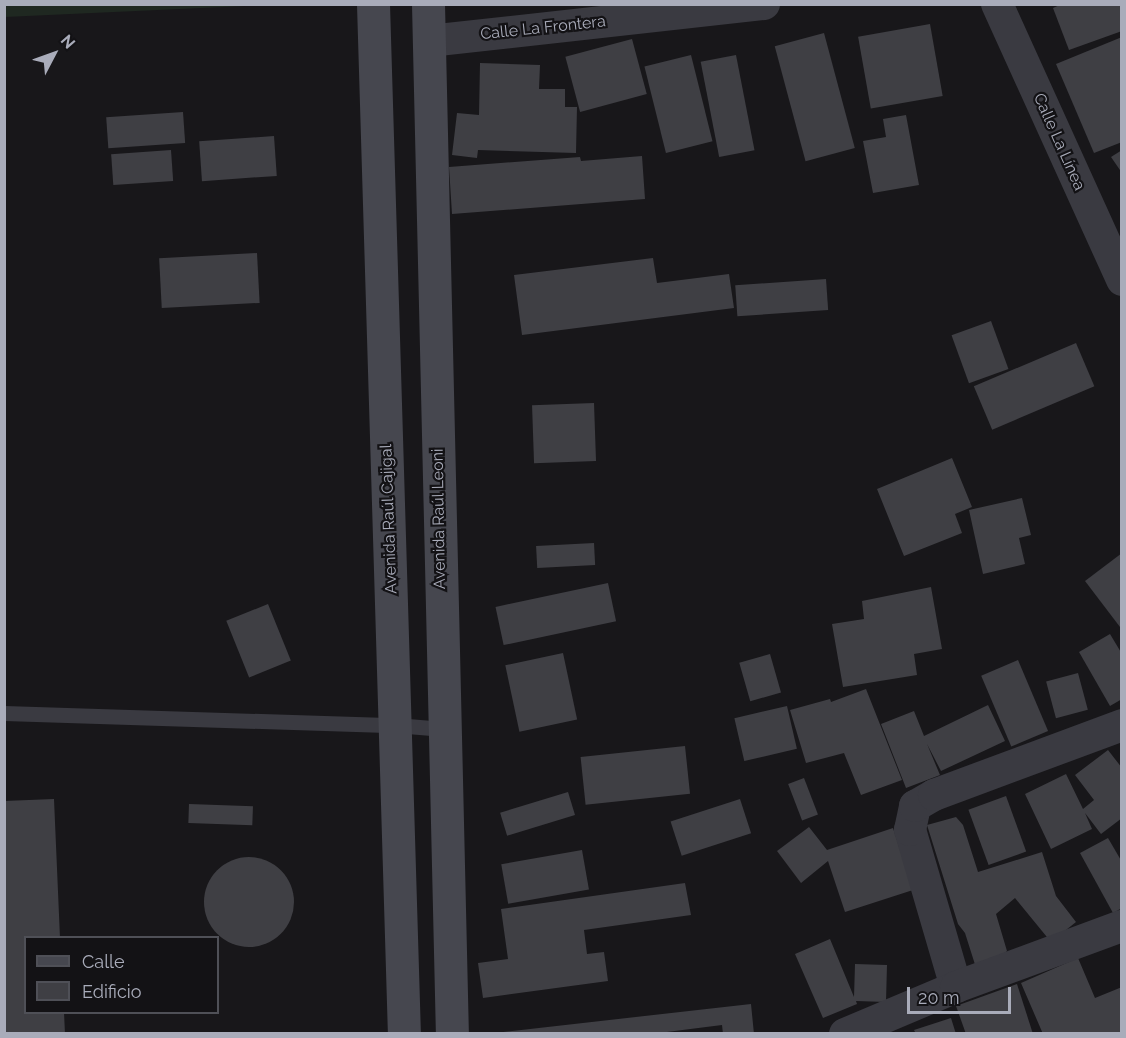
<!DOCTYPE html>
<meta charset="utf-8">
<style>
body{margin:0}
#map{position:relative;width:1126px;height:1038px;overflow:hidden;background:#18171a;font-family:Raleway,sans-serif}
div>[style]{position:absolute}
.green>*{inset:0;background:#1f2821}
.building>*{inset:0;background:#3f3f44;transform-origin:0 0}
.round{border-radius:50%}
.lane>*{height:15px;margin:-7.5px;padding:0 7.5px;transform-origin:7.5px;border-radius:7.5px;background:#3a3a41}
.street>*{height:32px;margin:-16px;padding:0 16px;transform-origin:16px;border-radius:16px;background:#3a3a41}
.secondary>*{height:33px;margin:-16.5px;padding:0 16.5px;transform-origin:16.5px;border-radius:16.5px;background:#46474f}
span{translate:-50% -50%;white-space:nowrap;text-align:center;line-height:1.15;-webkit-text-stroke:4.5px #131215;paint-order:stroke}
.street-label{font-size:16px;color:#a9acba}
.frame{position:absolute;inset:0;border:6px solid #a9acba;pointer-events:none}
.legend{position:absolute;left:24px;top:936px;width:195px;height:78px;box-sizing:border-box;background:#131215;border:2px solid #4f5057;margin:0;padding:8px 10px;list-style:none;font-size:18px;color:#a9acba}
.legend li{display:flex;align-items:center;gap:12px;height:30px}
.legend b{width:30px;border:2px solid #4f5057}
.north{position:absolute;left:24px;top:24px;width:60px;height:60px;-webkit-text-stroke:4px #131215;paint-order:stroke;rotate:49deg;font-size:16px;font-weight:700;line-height:24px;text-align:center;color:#a9acba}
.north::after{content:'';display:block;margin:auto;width:21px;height:27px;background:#a9acba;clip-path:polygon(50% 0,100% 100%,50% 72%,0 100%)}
.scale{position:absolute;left:907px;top:987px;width:104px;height:27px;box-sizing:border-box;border:3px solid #a9acba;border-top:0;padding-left:8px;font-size:18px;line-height:21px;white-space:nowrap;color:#a9acba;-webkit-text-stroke:4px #131215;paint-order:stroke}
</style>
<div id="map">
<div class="green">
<i style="clip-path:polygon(5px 4px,266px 4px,266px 5px,5px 17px)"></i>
</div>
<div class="building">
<i style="clip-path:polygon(1062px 4px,1122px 4px,1122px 31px,1069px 50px,1053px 8px)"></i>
<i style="left:930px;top:24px;width:73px;height:73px;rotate:80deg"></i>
<i style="left:824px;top:33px;width:119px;height:51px;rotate:75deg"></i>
<i style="clip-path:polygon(1122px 37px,1122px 142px,1094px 153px,1056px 64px)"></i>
<i style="left:632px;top:39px;width:57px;height:69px;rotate:75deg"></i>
<i style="left:691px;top:55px;width:89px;height:48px;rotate:76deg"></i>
<i style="left:736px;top:55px;width:97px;height:36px;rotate:79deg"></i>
<i style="clip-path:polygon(480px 63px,540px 65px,539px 89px,565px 89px,565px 107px,577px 107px,576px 153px,478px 150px,477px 158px,452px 155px,457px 113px,479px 115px)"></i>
<i style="left:183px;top:112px;width:31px;height:77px;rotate:86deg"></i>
<i style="clip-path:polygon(906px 115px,919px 185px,873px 193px,863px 141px,886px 137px,883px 119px)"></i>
<i style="left:274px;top:136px;width:40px;height:75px;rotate:86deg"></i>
<i style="left:171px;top:150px;width:31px;height:60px;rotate:86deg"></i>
<i style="clip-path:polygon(1122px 150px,1122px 173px,1111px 157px)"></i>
<i style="clip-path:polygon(642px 156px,645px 199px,452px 214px,449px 167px,580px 157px,581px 161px)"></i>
<i style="left:257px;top:253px;width:50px;height:98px;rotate:87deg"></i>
<i style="clip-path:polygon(653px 258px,657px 283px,729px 274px,734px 308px,522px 335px,514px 275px)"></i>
<i style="left:826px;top:279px;width:31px;height:91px;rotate:86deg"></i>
<i style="left:991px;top:321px;width:51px;height:42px;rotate:70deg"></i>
<i style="left:1076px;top:343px;width:47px;height:111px;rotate:67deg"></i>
<i style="left:594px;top:403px;width:58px;height:62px;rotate:88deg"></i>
<i style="clip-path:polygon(952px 458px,972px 507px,955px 514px,962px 533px,904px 556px,877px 489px)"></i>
<i style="clip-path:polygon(1022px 498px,1031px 535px,1019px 538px,1025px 564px,983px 574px,969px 510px)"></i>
<i style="left:594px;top:543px;width:22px;height:58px;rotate:87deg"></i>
<i style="clip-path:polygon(1122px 553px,1122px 625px,1120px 627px,1085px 581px)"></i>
<i style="left:608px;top:583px;width:39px;height:115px;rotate:78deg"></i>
<i style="clip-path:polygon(931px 587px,942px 649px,914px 654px,917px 675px,843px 687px,832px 624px,864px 619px,862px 601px)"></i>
<i style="left:268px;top:604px;width:61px;height:45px;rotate:68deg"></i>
<i style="clip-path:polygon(1110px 634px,1122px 654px,1122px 699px,1110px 706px,1079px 652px)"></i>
<i style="left:563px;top:653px;width:68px;height:59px;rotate:78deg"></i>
<i style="left:770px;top:654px;width:40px;height:32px;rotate:74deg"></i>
<i style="left:1018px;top:660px;width:77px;height:40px;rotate:67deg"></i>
<i style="left:1078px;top:673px;width:38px;height:33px;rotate:75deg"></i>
<i style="clip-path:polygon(866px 689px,902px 780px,861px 795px,844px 753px,806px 763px,790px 710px,830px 699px,831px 702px)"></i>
<i style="clip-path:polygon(988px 705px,1005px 741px,941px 771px,927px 744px,940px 775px,906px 788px,881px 724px,914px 711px,924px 736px)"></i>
<i style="left:787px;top:706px;width:44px;height:54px;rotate:77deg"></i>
<i style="left:685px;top:746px;width:48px;height:105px;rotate:84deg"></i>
<i style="clip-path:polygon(1108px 750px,1122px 768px,1122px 818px,1101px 834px,1085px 813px,1092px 829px,1051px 849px,1025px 794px,1066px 774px,1083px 809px,1094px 800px,1075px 775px)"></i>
<i style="left:804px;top:778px;width:39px;height:17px;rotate:69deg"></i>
<i style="left:568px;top:792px;width:24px;height:71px;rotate:73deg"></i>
<i style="left:1006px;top:796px;width:59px;height:40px;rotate:70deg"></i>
<i style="clip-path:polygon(54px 799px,60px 938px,26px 938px,26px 1012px,64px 1012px,65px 1034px,4px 1034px,4px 801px)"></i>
<i style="left:740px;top:799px;width:36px;height:73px;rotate:72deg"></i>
<i style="left:189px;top:804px;width:64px;height:19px;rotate:2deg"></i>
<i style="clip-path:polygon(956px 817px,963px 825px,978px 872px,1042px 852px,1056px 896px,1076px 922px,1051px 942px,1015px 898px,996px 914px,1007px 951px,978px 974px,965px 933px,958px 924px,927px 825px)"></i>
<i style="clip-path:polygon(809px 827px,827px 850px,893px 828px,913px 890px,845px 912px,828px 861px,801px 883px,777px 851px)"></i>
<i style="clip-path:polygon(1108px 838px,1122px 862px,1122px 908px,1113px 913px,1080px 853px)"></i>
<i style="left:582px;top:850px;width:40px;height:82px;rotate:80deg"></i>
<i class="round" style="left:204px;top:857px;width:90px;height:90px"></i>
<i style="clip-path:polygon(685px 883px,691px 915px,584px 930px,587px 954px,604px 952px,608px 981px,483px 998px,478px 963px,508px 959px,501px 909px)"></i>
<i style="clip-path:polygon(830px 939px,854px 997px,855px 964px,887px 965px,886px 1002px,856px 1001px,857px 1004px,823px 1018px,795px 954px)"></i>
<i style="clip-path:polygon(1078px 958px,1095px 998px,1122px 987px,1122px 1034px,1043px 1034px,1021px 983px)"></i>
<i style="clip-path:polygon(1017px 984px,1033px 1034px,966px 1034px,956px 1006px)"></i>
<i style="clip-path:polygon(751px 1004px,754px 1034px,723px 1034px,722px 1025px,651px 1034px,485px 1034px)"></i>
<i style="clip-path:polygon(951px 1018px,956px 1034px,916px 1034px,914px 1030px)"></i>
</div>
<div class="lane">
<i style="left:4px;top:713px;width:391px;rotate:1.8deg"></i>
<i style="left:395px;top:725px;width:49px;rotate:4.7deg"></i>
</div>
<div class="street">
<i style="left:997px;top:4px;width:303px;rotate:65.6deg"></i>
<i style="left:429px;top:41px;width:337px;rotate:-6.3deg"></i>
<i style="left:956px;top:987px;width:164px;rotate:-106.3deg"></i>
<i style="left:910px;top:830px;width:25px;rotate:-78deg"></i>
<i style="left:915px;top:806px;width:22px;rotate:-30deg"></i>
<i style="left:934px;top:795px;width:201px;rotate:-20.4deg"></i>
<i style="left:845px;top:1034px;width:121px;rotate:-22.9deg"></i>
<i style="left:956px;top:987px;width:177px;rotate:-20.2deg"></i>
</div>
<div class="secondary">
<i style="left:373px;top:4px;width:1030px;rotate:88.28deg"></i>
<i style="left:428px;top:4px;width:1030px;rotate:88.67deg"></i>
</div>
<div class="street-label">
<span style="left:543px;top:28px;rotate:-6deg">Calle La Frontera</span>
<span style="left:1059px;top:142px;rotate:66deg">Calle La Línea</span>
<span style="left:389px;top:519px;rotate:-92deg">Avenida Raúl Cajigal</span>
<span style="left:439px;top:519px;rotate:-91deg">Avenida Raúl Leoni</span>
</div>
<div class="frame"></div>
<ul class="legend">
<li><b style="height:8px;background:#46474f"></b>Calle</li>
<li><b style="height:16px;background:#3f3f44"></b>Edificio</li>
</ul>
<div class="north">N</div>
<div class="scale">20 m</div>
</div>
